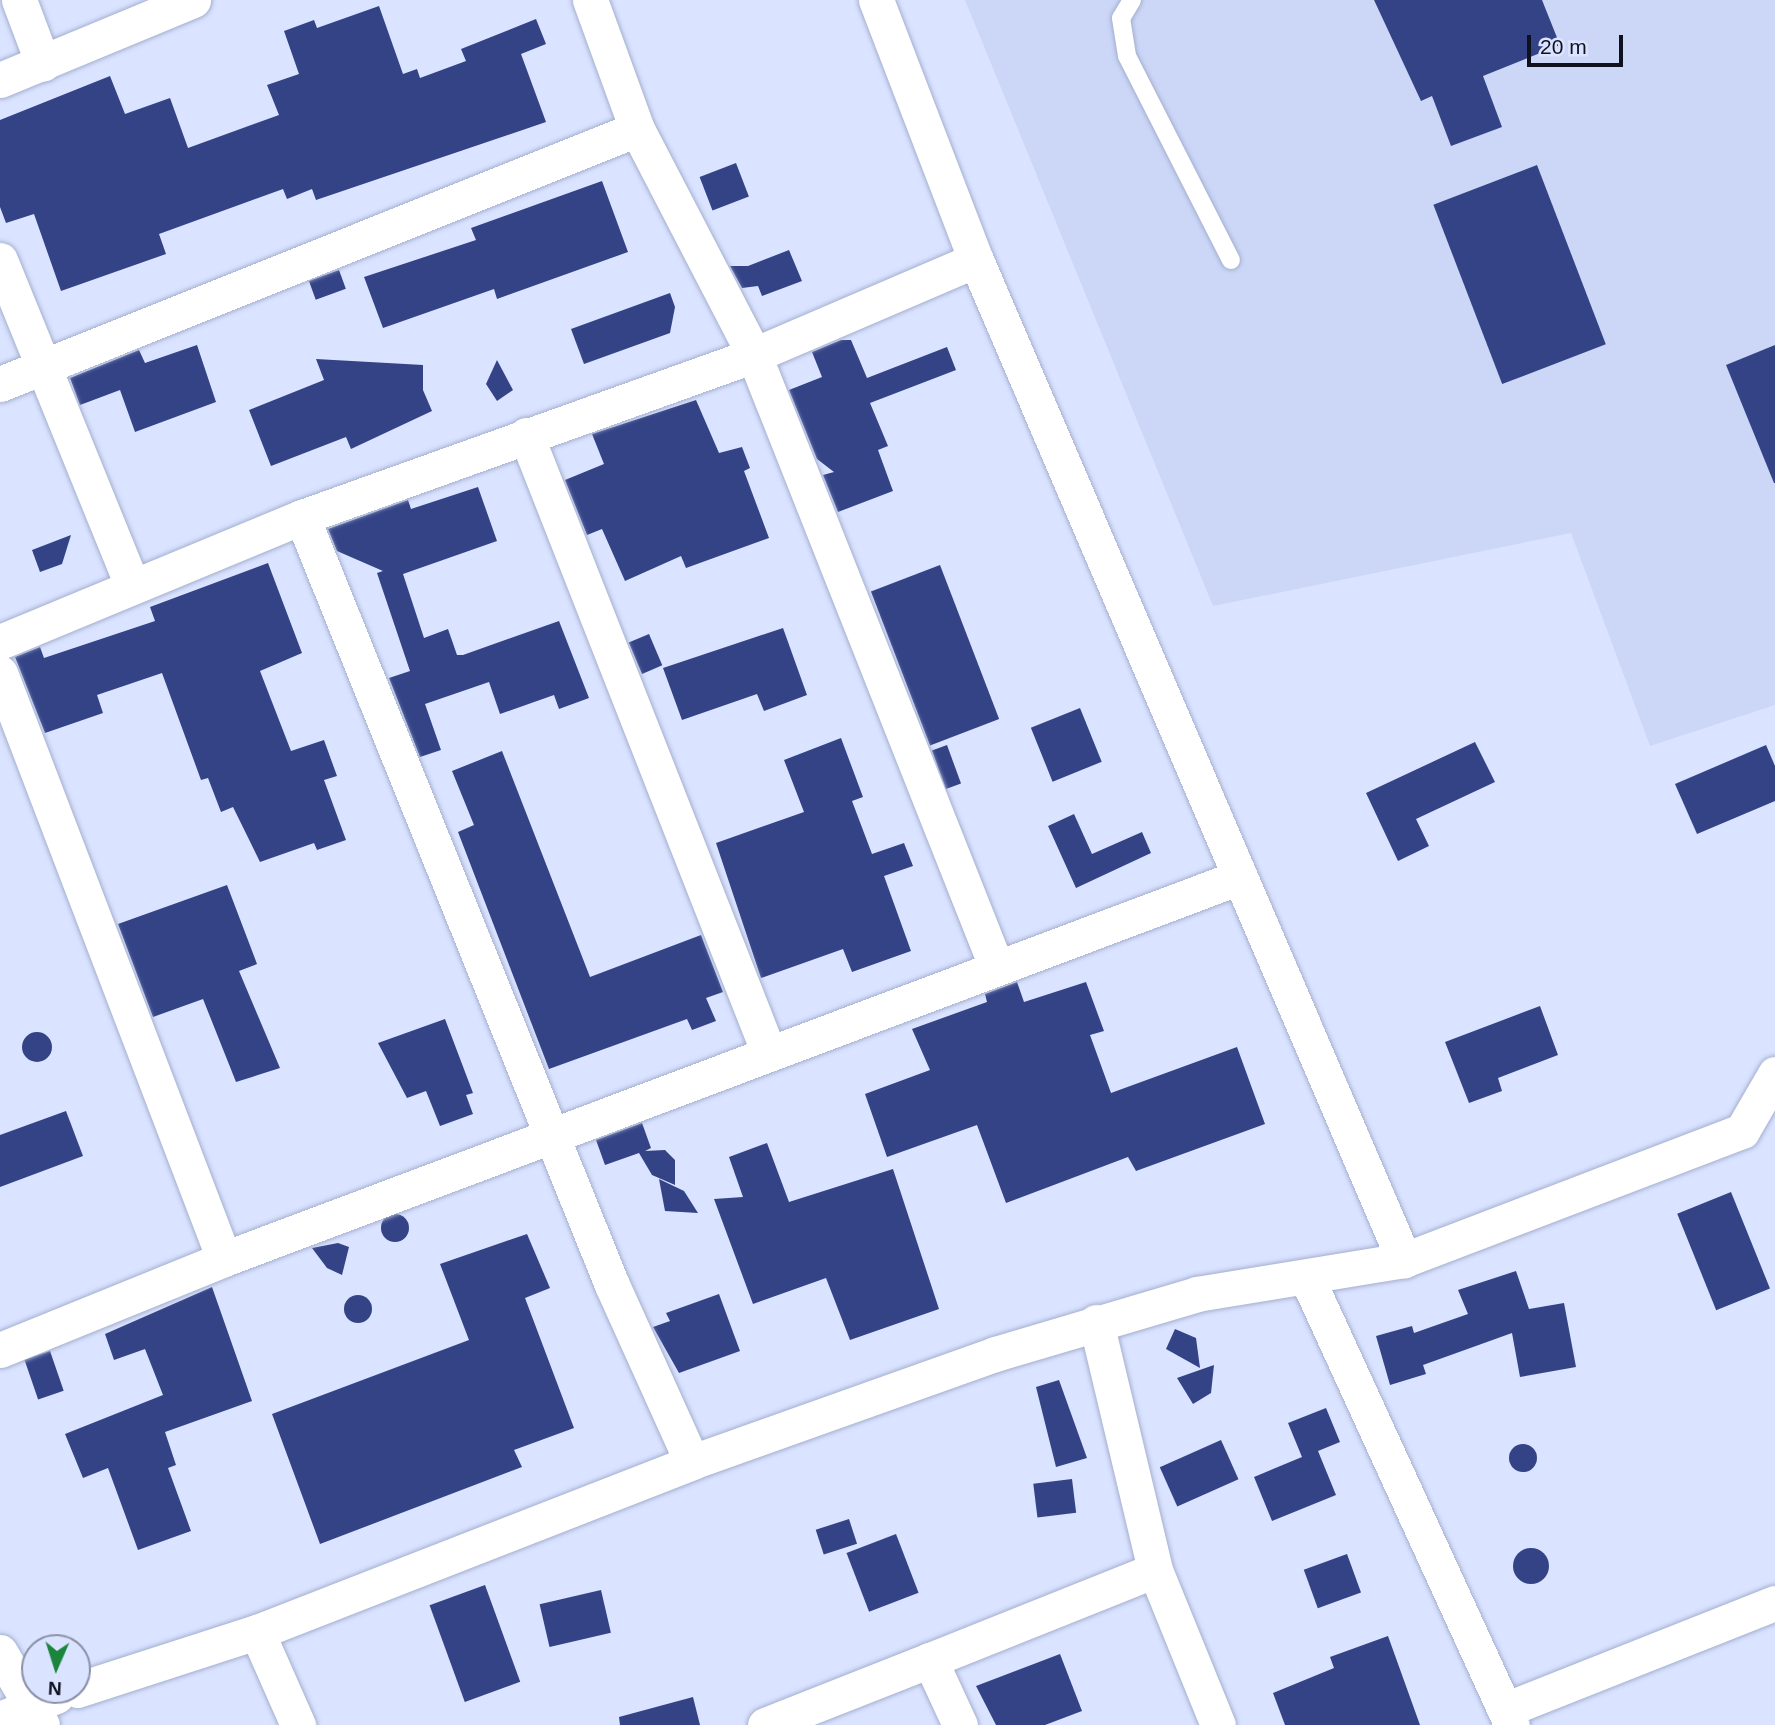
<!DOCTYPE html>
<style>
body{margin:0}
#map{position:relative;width:1775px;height:1725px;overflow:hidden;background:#dae3ff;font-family:Arial,sans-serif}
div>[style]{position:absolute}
.built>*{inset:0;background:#ccd7f8}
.building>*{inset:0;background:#334386;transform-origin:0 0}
.round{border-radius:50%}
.roads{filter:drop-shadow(0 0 2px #a4afcf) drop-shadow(0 0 2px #a4afcf)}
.service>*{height:18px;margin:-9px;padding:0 9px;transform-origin:9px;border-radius:9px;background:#fff}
.minor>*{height:35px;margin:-17.5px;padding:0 17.5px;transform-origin:17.5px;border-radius:17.5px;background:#fff}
span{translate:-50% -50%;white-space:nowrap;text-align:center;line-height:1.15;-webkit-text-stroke:7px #dae3ff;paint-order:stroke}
.north{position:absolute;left:21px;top:1634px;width:70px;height:70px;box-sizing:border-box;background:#dae3ff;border:2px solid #898fa5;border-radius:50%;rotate:183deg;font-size:19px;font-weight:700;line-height:28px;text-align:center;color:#0f121e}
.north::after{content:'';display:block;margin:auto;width:24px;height:32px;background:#1b853b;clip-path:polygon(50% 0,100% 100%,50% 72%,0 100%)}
.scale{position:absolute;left:1527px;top:35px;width:96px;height:32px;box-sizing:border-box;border:4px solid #0f121e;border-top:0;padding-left:9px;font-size:21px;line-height:24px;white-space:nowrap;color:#0f121e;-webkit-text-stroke:5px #dae3ff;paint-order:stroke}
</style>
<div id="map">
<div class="built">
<i style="clip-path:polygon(965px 0,1775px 0,1775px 705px,1650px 746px,1571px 533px,1213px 606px)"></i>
</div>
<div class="building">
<i style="clip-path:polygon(1374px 0,1542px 0,1560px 45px,1483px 76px,1502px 127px,1451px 146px,1432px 96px,1421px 101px)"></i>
<i style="clip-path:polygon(379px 6px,403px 74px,417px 69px,420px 78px,466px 61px,461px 49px,536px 19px,546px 44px,521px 54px,546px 122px,316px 200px,312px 189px,287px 199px,283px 189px,159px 234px,166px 254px,61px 291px,34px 214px,6px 223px,0 207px,0 120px,110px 76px,125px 114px,170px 98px,188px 148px,279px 115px,267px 85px,299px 74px,284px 31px,314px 20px,317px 28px)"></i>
<i style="left:736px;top:163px;width:36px;height:39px;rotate:69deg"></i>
<i style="left:1537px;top:165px;width:192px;height:111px;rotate:69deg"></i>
<i style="clip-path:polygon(602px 181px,628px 252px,497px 299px,494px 289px,383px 328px,364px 277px,476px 240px,471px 228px)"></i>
<i style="clip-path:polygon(789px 250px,802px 281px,762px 296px,758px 286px,742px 288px,730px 266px,748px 266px)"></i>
<i style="left:339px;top:270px;width:20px;height:32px;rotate:70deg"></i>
<i style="clip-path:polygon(670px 293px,675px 307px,670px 333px,584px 364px,571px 329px)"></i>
<i style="clip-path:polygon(841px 340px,851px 340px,867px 378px,947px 347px,956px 370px,870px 403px,888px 446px,878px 450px,893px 491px,838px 512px,823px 475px,834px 472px,817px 459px,789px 390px,822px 377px,812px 352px)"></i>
<i style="clip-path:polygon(197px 345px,216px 402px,135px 432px,120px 390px,80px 405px,70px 378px,139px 350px,145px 363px)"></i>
<i style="clip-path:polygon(1775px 345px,1775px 483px,1774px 483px,1726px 365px)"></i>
<i style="clip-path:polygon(316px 359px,423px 365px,423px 390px,432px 411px,351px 449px,346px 437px,271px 466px,249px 410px,324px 380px)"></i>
<i style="clip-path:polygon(497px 360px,513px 390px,497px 401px,486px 384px)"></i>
<i style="clip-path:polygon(696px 400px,719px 453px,742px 447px,750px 468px,744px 471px,769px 538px,686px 568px,681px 556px,625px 581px,602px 529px,587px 535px,565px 480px,604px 464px,592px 434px)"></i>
<i style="clip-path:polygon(478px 487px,497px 541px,403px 574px,424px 638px,448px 629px,457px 655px,463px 655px,559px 621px,589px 698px,559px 709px,554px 695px,500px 714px,489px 682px,425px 704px,441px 750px,420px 757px,389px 678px,410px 671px,377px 573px,383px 571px,337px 551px,328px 529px,408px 500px,411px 509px)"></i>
<i style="clip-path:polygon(71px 535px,62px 564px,40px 572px,32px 550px)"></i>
<i style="clip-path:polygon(268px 563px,302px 653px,260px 671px,291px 751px,324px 740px,337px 776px,324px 780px,346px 840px,317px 850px,314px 843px,260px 862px,233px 807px,221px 812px,208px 778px,201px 780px,162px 673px,97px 695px,103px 713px,45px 733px,15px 657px,40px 647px,44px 658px,155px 621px,150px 607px)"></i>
<i style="left:940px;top:565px;width:165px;height:74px;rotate:69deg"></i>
<i style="clip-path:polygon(783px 628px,807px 695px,764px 711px,757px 694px,682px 720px,663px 668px)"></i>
<i style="left:649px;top:634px;width:34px;height:22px;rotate:67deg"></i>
<i style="left:1080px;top:708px;width:58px;height:53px;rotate:68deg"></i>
<i style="clip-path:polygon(841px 738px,863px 797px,852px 801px,872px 854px,904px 843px,913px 866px,884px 876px,911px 951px,852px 972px,843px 949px,761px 978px,716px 843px,804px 812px,784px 760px)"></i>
<i style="clip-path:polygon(1475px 742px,1495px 782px,1416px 819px,1429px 846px,1398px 861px,1366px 793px)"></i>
<i style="left:947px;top:745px;width:41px;height:16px;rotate:70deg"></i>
<i style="clip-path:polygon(1766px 745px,1775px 766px,1775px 801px,1697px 834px,1675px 784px)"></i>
<i style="clip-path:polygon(502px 751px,590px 977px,701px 935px,723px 992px,706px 998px,716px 1021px,692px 1030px,687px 1019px,549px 1069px,458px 832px,474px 825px,452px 771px)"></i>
<i style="clip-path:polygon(1074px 814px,1092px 854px,1142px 832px,1151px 853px,1076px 888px,1048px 826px)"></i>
<i style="clip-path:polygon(227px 885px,257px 964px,239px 971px,280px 1068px,236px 1082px,203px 999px,153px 1017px,118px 924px)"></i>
<i style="clip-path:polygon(1017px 982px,1024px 1002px,1086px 982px,1104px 1031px,1090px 1035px,1111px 1093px,1237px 1047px,1265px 1124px,1136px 1171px,1128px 1157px,1006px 1203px,977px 1125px,887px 1157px,865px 1094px,930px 1070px,912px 1029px,987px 1002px,985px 994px)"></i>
<i style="clip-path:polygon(1540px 1006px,1558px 1055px,1498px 1078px,1502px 1091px,1469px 1103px,1445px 1042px)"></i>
<i style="clip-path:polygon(445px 1019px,473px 1093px,466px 1095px,473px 1114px,440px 1126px,426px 1091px,407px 1098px,378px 1043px)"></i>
<i class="round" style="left:22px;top:1032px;width:30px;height:30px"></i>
<i style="clip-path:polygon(66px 1111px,83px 1156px,0 1187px,0 1135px)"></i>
<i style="clip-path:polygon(642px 1123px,651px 1148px,645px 1151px,665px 1150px,675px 1160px,675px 1185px,652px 1175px,639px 1153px,605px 1165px,596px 1140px)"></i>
<i style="clip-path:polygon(767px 1143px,789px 1202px,893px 1169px,939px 1309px,850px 1340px,826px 1278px,753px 1304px,714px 1199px,743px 1197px,729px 1157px)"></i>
<i style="clip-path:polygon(659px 1179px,684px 1191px,698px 1213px,665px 1211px)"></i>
<i style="left:1731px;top:1192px;width:104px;height:58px;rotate:68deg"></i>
<i class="round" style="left:381px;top:1214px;width:28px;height:28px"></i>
<i style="clip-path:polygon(527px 1234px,550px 1288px,525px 1298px,574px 1428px,514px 1450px,522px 1467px,320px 1544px,272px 1414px,469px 1340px,440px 1264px)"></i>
<i style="clip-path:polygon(338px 1243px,349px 1247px,342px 1275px,327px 1268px,312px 1248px)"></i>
<i style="clip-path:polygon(1516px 1271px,1529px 1309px,1564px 1303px,1576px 1367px,1520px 1377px,1512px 1333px,1423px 1365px,1426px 1374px,1390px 1385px,1376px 1336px,1412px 1326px,1414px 1333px,1468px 1314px,1458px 1290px)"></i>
<i style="clip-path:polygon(212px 1287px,252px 1401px,165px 1432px,176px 1465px,168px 1468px,191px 1531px,138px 1550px,108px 1468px,83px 1478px,65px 1434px,163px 1395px,145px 1349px,114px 1360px,105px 1334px)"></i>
<i style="clip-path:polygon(719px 1294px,740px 1351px,679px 1373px,653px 1327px,670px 1321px,666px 1313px)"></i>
<i class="round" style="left:344px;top:1295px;width:28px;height:28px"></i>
<i style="clip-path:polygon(1175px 1329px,1196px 1338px,1200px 1368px,1166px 1349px)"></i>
<i style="left:50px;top:1351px;width:42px;height:27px;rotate:71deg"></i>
<i style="clip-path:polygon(1214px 1365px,1211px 1393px,1193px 1404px,1177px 1378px)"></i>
<i style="clip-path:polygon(1059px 1380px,1087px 1458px,1056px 1467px,1036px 1387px)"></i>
<i style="clip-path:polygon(1326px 1408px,1340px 1442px,1318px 1451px,1336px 1495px,1272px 1521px,1254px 1477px,1302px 1457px,1288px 1423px)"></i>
<i style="left:1221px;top:1440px;width:43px;height:67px;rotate:66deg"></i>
<i class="round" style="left:1509px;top:1444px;width:28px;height:28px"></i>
<i style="left:1072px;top:1479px;width:34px;height:39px;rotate:83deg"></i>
<i style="left:849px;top:1519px;width:26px;height:35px;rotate:72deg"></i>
<i style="left:896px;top:1534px;width:63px;height:53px;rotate:69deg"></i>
<i class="round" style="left:1513px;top:1548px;width:36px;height:36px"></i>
<i style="left:1347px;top:1554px;width:41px;height:46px;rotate:70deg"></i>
<i style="left:485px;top:1585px;width:103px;height:59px;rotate:70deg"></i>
<i style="left:601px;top:1590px;width:44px;height:63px;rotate:77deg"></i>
<i style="clip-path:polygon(1388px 1636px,1420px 1725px,1285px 1725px,1273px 1693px,1334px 1668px,1330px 1657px)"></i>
<i style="clip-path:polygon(1060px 1654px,1082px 1711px,1045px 1725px,996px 1725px,976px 1686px)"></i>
<i style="clip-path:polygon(693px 1697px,700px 1725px,620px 1725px,619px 1717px)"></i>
</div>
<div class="roads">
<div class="service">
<i style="left:1132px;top:0;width:21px;rotate:121deg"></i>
<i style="left:1121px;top:18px;width:38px;rotate:81deg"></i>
<i style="left:1127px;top:56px;width:229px;rotate:63deg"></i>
</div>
<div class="minor">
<i style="left:19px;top:0;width:68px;rotate:69.4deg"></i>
<i style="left:590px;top:0;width:137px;rotate:70deg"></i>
<i style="left:637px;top:129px;width:254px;rotate:62.6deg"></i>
<i style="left:754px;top:355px;width:657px;rotate:68.39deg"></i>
<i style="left:876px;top:0;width:279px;rotate:69deg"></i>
<i style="left:976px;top:260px;width:1088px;rotate:66.83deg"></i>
<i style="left:1404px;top:1260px;width:362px;rotate:-20.9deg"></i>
<i style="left:1742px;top:1131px;width:66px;rotate:-59.9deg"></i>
<i style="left:0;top:80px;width:209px;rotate:-22.5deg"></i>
<i style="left:0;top:260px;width:351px;rotate:67.9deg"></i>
<i style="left:0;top:384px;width:686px;rotate:-21.82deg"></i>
<i style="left:526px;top:435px;width:662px;rotate:68.55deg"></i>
<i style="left:302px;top:517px;width:828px;rotate:68.02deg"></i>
<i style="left:612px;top:1285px;width:194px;rotate:65.7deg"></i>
<i style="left:0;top:642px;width:327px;rotate:-22.5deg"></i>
<i style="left:302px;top:517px;width:480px;rotate:-19.7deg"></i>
<i style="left:754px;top:355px;width:241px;rotate:-23.2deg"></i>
<i style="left:0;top:673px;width:627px;rotate:69.08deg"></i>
<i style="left:1307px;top:1278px;width:492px;rotate:65.4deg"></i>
<i style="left:1096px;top:1322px;width:255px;rotate:76.6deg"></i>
<i style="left:1155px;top:1570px;width:167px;rotate:67.9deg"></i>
<i style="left:0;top:1350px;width:242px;rotate:-22.1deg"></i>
<i style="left:224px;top:1259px;width:1082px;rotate:-20.61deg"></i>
<i style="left:257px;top:1632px;width:102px;rotate:66.2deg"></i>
<i style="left:0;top:1652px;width:84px;rotate:60.1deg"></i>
<i style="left:77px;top:1690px;width:189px;rotate:-17.9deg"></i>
<i style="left:257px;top:1632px;width:467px;rotate:-21.3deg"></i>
<i style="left:692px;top:1462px;width:322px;rotate:-19.6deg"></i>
<i style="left:995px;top:1354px;width:211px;rotate:-16.5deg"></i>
<i style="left:1197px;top:1294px;width:210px;rotate:-9.3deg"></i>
<i style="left:1507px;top:1709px;width:288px;rotate:-21.6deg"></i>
<i style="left:0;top:1719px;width:61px;rotate:-22.3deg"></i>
<i style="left:765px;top:1725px;width:177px;rotate:-21.5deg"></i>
<i style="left:960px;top:1725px;width:72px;rotate:-114.8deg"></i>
<i style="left:930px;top:1660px;width:242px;rotate:-21.8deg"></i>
</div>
</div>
<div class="north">N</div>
<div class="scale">20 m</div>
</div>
